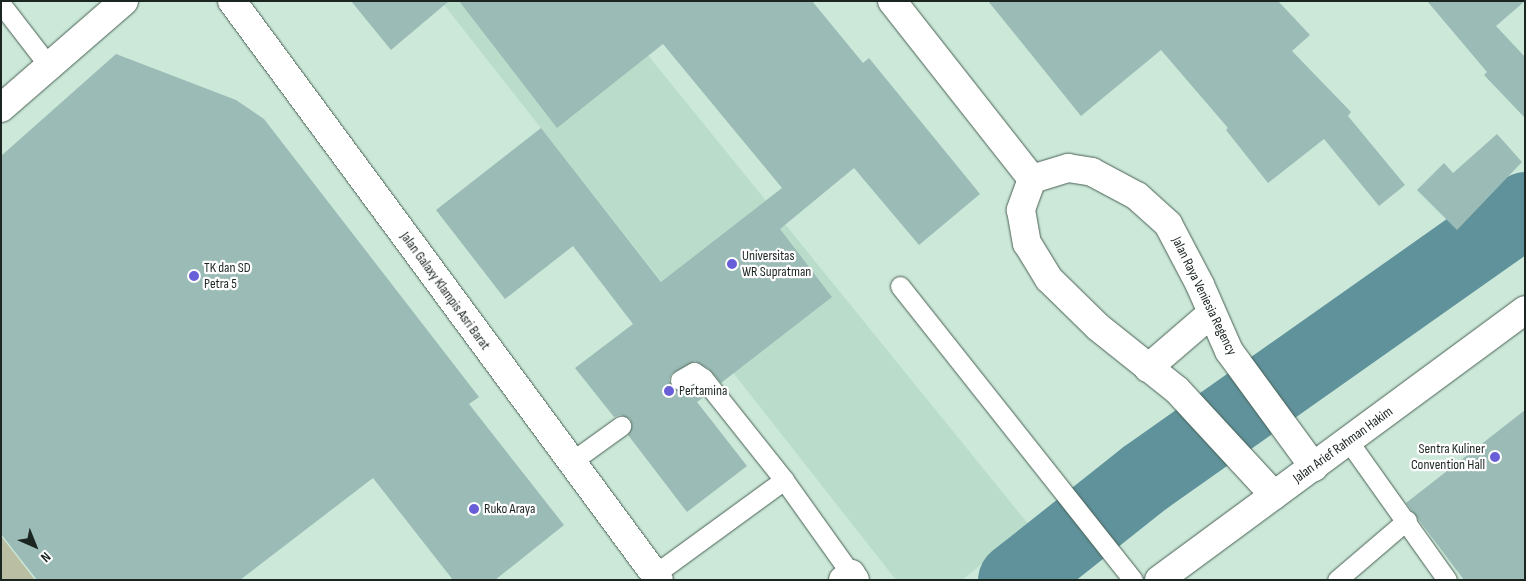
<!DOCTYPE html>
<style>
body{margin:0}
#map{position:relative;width:1526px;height:581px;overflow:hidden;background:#cce8d9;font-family:"Sofia Sans Condensed",sans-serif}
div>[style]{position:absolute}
.built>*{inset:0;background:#baddcb}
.green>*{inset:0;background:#babea2}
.river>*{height:75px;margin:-37.5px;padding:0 37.5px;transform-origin:37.5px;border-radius:37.5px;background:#60929c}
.building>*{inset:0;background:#9bbbb6}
.roads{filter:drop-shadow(0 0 1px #486053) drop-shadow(0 0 1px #486053)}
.lane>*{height:19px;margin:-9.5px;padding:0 9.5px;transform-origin:9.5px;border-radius:9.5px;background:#fff}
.street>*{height:28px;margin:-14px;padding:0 14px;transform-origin:14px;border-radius:14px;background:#fff}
.secondary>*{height:28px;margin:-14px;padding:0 14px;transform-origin:14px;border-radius:14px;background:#fff}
.dots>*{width:14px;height:14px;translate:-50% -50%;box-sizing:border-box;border:2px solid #fff;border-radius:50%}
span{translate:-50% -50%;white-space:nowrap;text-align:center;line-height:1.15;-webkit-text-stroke:4.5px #fff;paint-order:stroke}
.poi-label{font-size:14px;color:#1c2621}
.left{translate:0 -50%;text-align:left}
.right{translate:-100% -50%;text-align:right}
.street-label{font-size:14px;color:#1c2621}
.frame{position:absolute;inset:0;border:2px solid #1c2621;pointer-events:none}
.north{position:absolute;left:10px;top:521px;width:50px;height:50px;-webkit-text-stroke:4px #fff;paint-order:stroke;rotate:136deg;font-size:14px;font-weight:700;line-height:20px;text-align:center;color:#1c2621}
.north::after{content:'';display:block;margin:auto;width:18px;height:22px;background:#1c2621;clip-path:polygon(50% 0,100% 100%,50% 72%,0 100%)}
</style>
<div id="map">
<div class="built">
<i style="clip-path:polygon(441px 1px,604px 1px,1029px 525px,962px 580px,896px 580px)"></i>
</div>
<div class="green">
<i style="clip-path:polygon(1px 536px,35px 580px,1px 580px)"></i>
</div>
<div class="river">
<i style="left:1015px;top:580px;width:166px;rotate:-38.4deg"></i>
<i style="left:1145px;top:477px;width:465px;rotate:-35.2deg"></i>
</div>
<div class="building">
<i style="clip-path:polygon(351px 1px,449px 1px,391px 50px)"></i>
<i style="clip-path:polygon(459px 1px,812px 1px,863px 63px,869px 58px,980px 194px,919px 245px,854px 168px,780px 229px,832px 297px,721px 383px,709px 369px,695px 361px,671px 374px,669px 380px,675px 390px,695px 386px,704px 397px,697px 402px,747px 466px,687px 512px,628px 435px,632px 425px,630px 419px,620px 415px,614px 417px,575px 368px,633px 324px,573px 246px,505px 299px,436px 210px,541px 128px,661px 282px,782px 188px,663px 44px,557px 128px)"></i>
<i style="clip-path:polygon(988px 1px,1278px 1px,1310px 35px,1292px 51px,1351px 112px,1348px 116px,1405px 185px,1379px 206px,1324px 139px,1268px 183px,1226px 130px,1228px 128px,1161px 50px,1081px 116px)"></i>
<i style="clip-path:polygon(1427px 1px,1525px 1px,1496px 26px,1525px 57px,1525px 118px,1484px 75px,1487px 72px)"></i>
<i style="clip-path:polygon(116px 54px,236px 100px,264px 119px,479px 397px,469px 404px,564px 525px,495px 580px,453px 580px,373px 478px,240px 580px,37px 580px,1px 534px,1px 156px)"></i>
<i style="clip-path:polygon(1497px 134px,1522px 162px,1457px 230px,1417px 190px,1444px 163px,1453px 173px)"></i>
<i style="clip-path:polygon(1525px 410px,1525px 580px,1464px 580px,1406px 503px)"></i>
</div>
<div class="roads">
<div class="lane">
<i style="left:1px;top:4px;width:78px;rotate:52.3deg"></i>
<i style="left:900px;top:286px;width:375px;rotate:51.6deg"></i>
<i style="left:680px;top:380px;width:16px;rotate:-30deg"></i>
<i style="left:694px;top:372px;width:11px;rotate:34deg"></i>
<i style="left:703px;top:378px;width:130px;rotate:51.5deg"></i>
<i style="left:784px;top:480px;width:115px;rotate:54.5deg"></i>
<i style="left:1349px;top:442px;width:169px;rotate:54.6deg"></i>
<i style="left:571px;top:462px;width:62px;rotate:-35.8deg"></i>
<i style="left:655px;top:574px;width:160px;rotate:-36.1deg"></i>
<i style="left:1337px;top:580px;width:92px;rotate:-40.6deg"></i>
</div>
<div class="street">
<i style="left:232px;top:1px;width:719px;rotate:53.59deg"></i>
<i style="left:892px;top:1px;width:226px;rotate:51.8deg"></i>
<i style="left:1px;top:108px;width:163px;rotate:-41deg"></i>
<i style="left:1032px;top:179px;width:38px;rotate:-17deg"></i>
<i style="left:1068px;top:168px;width:24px;rotate:9deg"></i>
<i style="left:1092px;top:172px;width:51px;rotate:28.1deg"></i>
<i style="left:1137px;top:196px;width:42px;rotate:42.1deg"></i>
<i style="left:1168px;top:224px;width:69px;rotate:62.3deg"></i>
<i style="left:1200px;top:285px;width:72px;rotate:66.3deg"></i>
<i style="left:1229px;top:351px;width:144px;rotate:53.8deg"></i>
<i style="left:1032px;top:179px;width:33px;rotate:110deg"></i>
<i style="left:1021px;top:210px;width:34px;rotate:80deg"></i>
<i style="left:1027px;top:243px;width:42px;rotate:58.6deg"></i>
<i style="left:1049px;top:279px;width:69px;rotate:44.4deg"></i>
<i style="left:1098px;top:327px;width:101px;rotate:38.6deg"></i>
<i style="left:1177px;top:390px;width:143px;rotate:47.3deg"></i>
<i style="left:1148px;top:368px;width:84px;rotate:-40.7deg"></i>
<i style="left:843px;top:580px;width:10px;rotate:-37deg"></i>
<i style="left:851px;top:574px;width:7px;rotate:56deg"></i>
</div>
<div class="secondary">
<i style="left:1159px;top:580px;width:455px;rotate:-36.4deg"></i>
</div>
</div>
<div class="dots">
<i style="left:732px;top:264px;background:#685ed7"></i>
<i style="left:194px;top:276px;background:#685ed7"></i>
<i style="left:669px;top:391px;background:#685ed7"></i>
<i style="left:1495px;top:457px;background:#685ed7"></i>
<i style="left:474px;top:509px;background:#685ed7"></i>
</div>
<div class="poi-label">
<span class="left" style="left:742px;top:264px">Universitas<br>WR Supratman</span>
<span class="left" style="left:204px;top:276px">TK dan SD<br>Petra 5</span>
<span class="left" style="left:679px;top:391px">Pertamina</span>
<span class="right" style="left:1485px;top:457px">Sentra Kuliner<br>Convention Hall</span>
<span class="left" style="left:484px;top:509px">Ruko Araya</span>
</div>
<div class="street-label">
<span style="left:445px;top:291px;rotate:54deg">Jalan Galaxy Klampis Asri Barat</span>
<span style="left:1204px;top:296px;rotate:64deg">Jalan Raya Veniesia Regency</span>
<span style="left:1343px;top:445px;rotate:-36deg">Jalan Arief Rahman Hakim</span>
</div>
<div class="frame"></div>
<div class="north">N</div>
</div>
